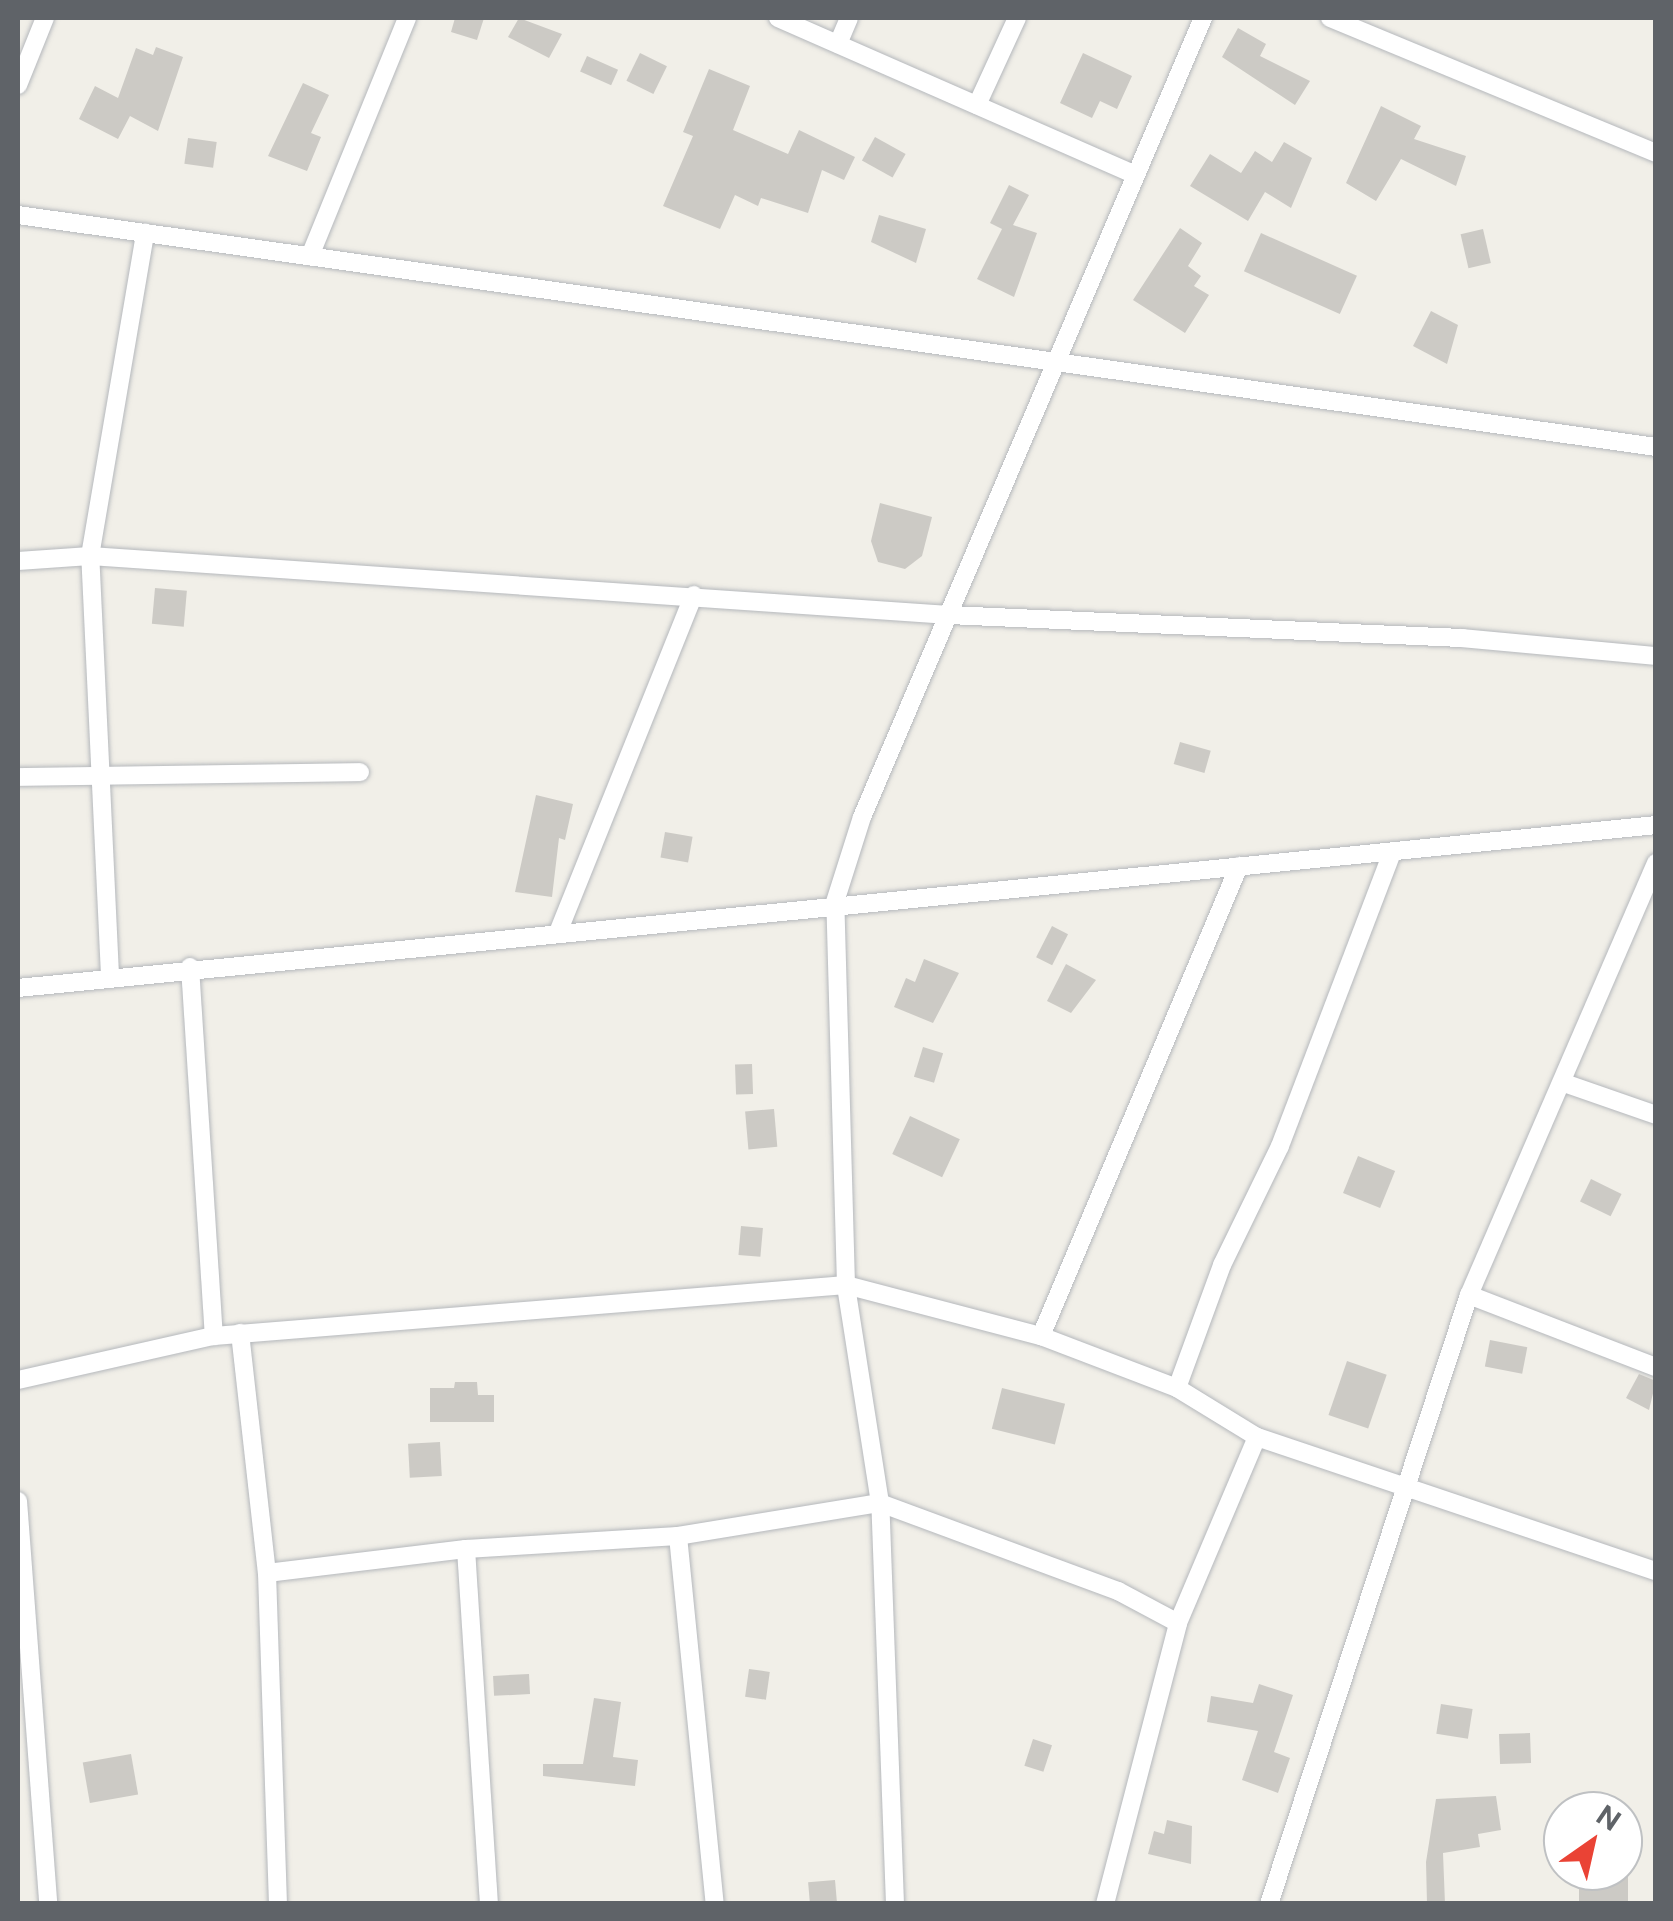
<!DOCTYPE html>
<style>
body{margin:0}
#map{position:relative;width:1673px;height:1921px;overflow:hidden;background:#f1efe8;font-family:"Public Sans",sans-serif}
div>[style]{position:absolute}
.building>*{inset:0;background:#cccac5;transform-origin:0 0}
.roads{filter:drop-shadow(0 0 2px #b5b8bc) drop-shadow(0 0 2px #b5b8bc)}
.minor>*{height:18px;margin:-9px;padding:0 9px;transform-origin:9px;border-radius:9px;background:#fff}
span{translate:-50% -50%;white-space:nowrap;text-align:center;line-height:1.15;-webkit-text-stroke:8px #fff;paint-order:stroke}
.frame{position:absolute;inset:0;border:20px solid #5f6368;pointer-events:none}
.north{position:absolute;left:1543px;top:1791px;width:100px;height:100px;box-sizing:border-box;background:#fff;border:2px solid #bfc1c3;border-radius:50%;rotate:34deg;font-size:28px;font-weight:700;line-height:40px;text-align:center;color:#5f6368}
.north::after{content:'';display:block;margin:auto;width:35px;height:45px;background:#ea4335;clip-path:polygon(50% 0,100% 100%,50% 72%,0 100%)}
</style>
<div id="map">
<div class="building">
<i style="clip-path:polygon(455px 18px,484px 18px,477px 40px,451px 32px)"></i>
<i style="clip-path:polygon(519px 18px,562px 34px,549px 58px,508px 37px)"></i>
<i style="clip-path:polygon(1238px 28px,1266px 44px,1260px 56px,1310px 81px,1295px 105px,1222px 57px)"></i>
<i style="clip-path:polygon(156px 47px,183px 57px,158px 131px,130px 116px,118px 139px,79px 119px,95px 86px,118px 98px,136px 48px,153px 55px)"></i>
<i style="left:640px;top:53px;width:30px;height:31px;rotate:26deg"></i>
<i style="clip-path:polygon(1083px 53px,1132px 76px,1117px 109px,1100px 101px,1092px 118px,1060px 103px)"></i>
<i style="left:587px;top:56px;width:34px;height:17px;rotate:24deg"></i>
<i style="clip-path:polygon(709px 69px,750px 86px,733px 130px,788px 154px,799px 130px,855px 157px,844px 180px,822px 170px,808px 213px,761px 198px,758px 206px,735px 195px,720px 229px,663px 206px,693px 136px,683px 132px)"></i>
<i style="clip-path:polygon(303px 83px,329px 95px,311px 133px,321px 137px,307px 171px,268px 156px)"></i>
<i style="clip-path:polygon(1381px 106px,1421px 126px,1414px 139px,1466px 156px,1456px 186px,1401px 159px,1376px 201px,1346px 183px)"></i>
<i style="left:875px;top:137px;width:35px;height:27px;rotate:29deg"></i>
<i style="left:188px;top:138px;width:29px;height:26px;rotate:8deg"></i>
<i style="clip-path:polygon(1284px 142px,1312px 158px,1291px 208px,1265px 192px,1248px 221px,1190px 186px,1210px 154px,1241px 173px,1255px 151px,1272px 162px)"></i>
<i style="clip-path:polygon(1009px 185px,1029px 195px,1013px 225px,1037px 233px,1014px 297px,977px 279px,1002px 229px,990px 223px)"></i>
<i style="clip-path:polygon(879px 215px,926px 229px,916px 263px,871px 242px)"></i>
<i style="clip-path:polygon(1180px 228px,1202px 243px,1188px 266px,1201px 276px,1194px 286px,1209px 295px,1185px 333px,1133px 300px)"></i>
<i style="left:1483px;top:229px;width:35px;height:23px;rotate:77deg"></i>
<i style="left:1261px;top:233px;width:105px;height:42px;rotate:24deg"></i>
<i style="clip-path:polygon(1431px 311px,1458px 325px,1447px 364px,1413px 346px)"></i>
<i style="clip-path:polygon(880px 503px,932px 517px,922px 556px,905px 569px,878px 562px,871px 541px)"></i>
<i style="left:155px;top:588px;width:32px;height:36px;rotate:5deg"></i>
<i style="left:1180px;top:742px;width:32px;height:23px;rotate:16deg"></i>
<i style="clip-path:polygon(536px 795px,573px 804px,565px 840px,559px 838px,552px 897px,515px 892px)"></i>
<i style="left:665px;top:832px;width:28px;height:26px;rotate:10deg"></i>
<i style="left:1052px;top:926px;width:18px;height:35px;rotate:27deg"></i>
<i style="clip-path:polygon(924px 959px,959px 973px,933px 1023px,894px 1007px,906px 978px,915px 982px)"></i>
<i style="clip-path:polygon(1066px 964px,1096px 980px,1071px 1013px,1047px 1001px)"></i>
<i style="left:923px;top:1047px;width:21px;height:31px;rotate:17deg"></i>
<i style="left:752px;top:1064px;width:30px;height:17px;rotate:88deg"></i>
<i style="left:774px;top:1109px;width:38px;height:29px;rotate:85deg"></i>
<i style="left:910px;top:1116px;width:55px;height:42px;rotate:25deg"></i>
<i style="left:1358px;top:1156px;width:40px;height:40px;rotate:22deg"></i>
<i style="left:1591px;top:1179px;width:34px;height:25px;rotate:26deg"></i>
<i style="left:741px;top:1226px;width:22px;height:29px;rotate:5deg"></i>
<i style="left:1490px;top:1340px;width:38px;height:27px;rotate:11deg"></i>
<i style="left:1347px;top:1361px;width:42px;height:57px;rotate:19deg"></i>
<i style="clip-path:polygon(1639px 1374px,1656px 1381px,1649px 1410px,1626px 1398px)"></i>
<i style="clip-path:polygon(455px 1382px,477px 1382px,478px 1395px,494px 1395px,494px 1422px,430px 1422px,430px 1388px,454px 1388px)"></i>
<i style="left:1002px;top:1388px;width:65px;height:42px;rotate:14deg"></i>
<i style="left:440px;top:1442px;width:34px;height:32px;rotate:87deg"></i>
<i style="left:749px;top:1669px;width:21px;height:28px;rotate:8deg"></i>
<i style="left:529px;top:1674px;width:20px;height:36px;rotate:87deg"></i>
<i style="clip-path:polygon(1259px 1684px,1293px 1695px,1274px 1752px,1290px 1758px,1278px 1793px,1242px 1780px,1258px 1731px,1207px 1722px,1211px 1696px,1253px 1703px)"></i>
<i style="clip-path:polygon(594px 1698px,621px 1702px,613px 1757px,638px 1760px,635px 1786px,543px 1776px,543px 1764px,583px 1764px)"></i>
<i style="left:1441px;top:1704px;width:32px;height:30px;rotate:9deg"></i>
<i style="left:1530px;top:1733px;width:30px;height:31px;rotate:88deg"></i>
<i style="left:1033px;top:1739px;width:20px;height:28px;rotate:18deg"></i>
<i style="left:131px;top:1754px;width:41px;height:49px;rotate:80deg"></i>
<i style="clip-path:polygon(1496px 1796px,1501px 1830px,1478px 1834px,1480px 1847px,1443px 1853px,1445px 1904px,1427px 1904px,1426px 1862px,1436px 1799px)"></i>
<i style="clip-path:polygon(1167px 1820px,1192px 1826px,1191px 1864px,1148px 1854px,1154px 1831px,1164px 1834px)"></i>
<i style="left:1579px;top:1871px;width:49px;height:33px"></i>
<i style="left:835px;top:1880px;width:24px;height:27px;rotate:85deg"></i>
</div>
<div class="roads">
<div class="minor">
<i style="left:778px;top:18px;width:390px;rotate:23.7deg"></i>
<i style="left:1330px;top:18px;width:353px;rotate:22.5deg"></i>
<i style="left:838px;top:44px;width:28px;rotate:-67deg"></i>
<i style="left:18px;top:85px;width:72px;rotate:-68.1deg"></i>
<i style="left:977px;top:105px;width:96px;rotate:-65.3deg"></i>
<i style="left:18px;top:215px;width:1654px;rotate:8.06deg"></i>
<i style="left:310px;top:256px;width:257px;rotate:-67.8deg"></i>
<i style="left:18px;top:561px;width:72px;rotate:-4deg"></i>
<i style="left:90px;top:556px;width:861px;rotate:3.93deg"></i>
<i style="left:949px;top:615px;width:514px;rotate:2.57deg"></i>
<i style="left:1462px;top:638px;width:195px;rotate:5.3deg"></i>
<i style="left:18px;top:777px;width:342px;rotate:-0.8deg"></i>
<i style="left:559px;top:930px;width:361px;rotate:-68.1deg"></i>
<i style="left:190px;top:967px;width:370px;rotate:86.3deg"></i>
<i style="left:110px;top:975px;width:419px;rotate:-92.7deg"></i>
<i style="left:90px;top:556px;width:328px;rotate:-80.3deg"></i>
<i style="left:18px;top:988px;width:1646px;rotate:-5.68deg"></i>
<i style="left:1564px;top:1083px;width:97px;rotate:19.2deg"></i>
<i style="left:1469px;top:1295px;width:200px;rotate:21.1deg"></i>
<i style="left:240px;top:1333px;width:242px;rotate:83.6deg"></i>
<i style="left:267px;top:1573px;width:331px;rotate:88.1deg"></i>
<i style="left:1041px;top:1336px;width:510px;rotate:-67.16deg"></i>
<i style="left:18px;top:1380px;width:201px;rotate:-12.7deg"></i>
<i style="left:214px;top:1336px;width:634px;rotate:-4.61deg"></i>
<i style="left:846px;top:1285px;width:202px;rotate:14.7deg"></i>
<i style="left:1041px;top:1336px;width:146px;rotate:20.9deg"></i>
<i style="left:1177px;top:1388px;width:94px;rotate:31.5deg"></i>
<i style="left:1257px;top:1437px;width:421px;rotate:18.6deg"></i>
<i style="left:1177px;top:1388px;width:131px;rotate:-69.9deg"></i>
<i style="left:1222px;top:1265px;width:132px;rotate:-64deg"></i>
<i style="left:1280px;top:1146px;width:311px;rotate:-69.1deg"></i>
<i style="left:18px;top:1501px;width:404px;rotate:85.7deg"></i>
<i style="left:678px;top:1536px;width:370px;rotate:84.3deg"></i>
<i style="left:466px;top:1549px;width:356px;rotate:86.3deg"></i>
<i style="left:267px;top:1573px;width:200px;rotate:-6.9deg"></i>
<i style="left:466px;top:1549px;width:212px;rotate:-3.5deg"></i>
<i style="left:678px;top:1536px;width:205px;rotate:-9.3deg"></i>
<i style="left:880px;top:1503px;width:254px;rotate:20.3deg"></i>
<i style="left:1118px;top:1591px;width:68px;rotate:28.1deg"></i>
<i style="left:895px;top:1904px;width:401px;rotate:-92.1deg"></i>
<i style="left:880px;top:1503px;width:221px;rotate:-98.9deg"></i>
<i style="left:846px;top:1285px;width:383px;rotate:-91.6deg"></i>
<i style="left:835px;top:902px;width:89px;rotate:-72.4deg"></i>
<i style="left:862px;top:817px;width:869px;rotate:-66.89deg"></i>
<i style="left:1105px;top:1904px;width:290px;rotate:-75.4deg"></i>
<i style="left:1178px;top:1623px;width:202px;rotate:-67deg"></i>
<i style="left:1269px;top:1904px;width:641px;rotate:-71.82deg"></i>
<i style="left:1469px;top:1295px;width:471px;rotate:-66.6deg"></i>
</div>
</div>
<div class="frame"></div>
<div class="north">N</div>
</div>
